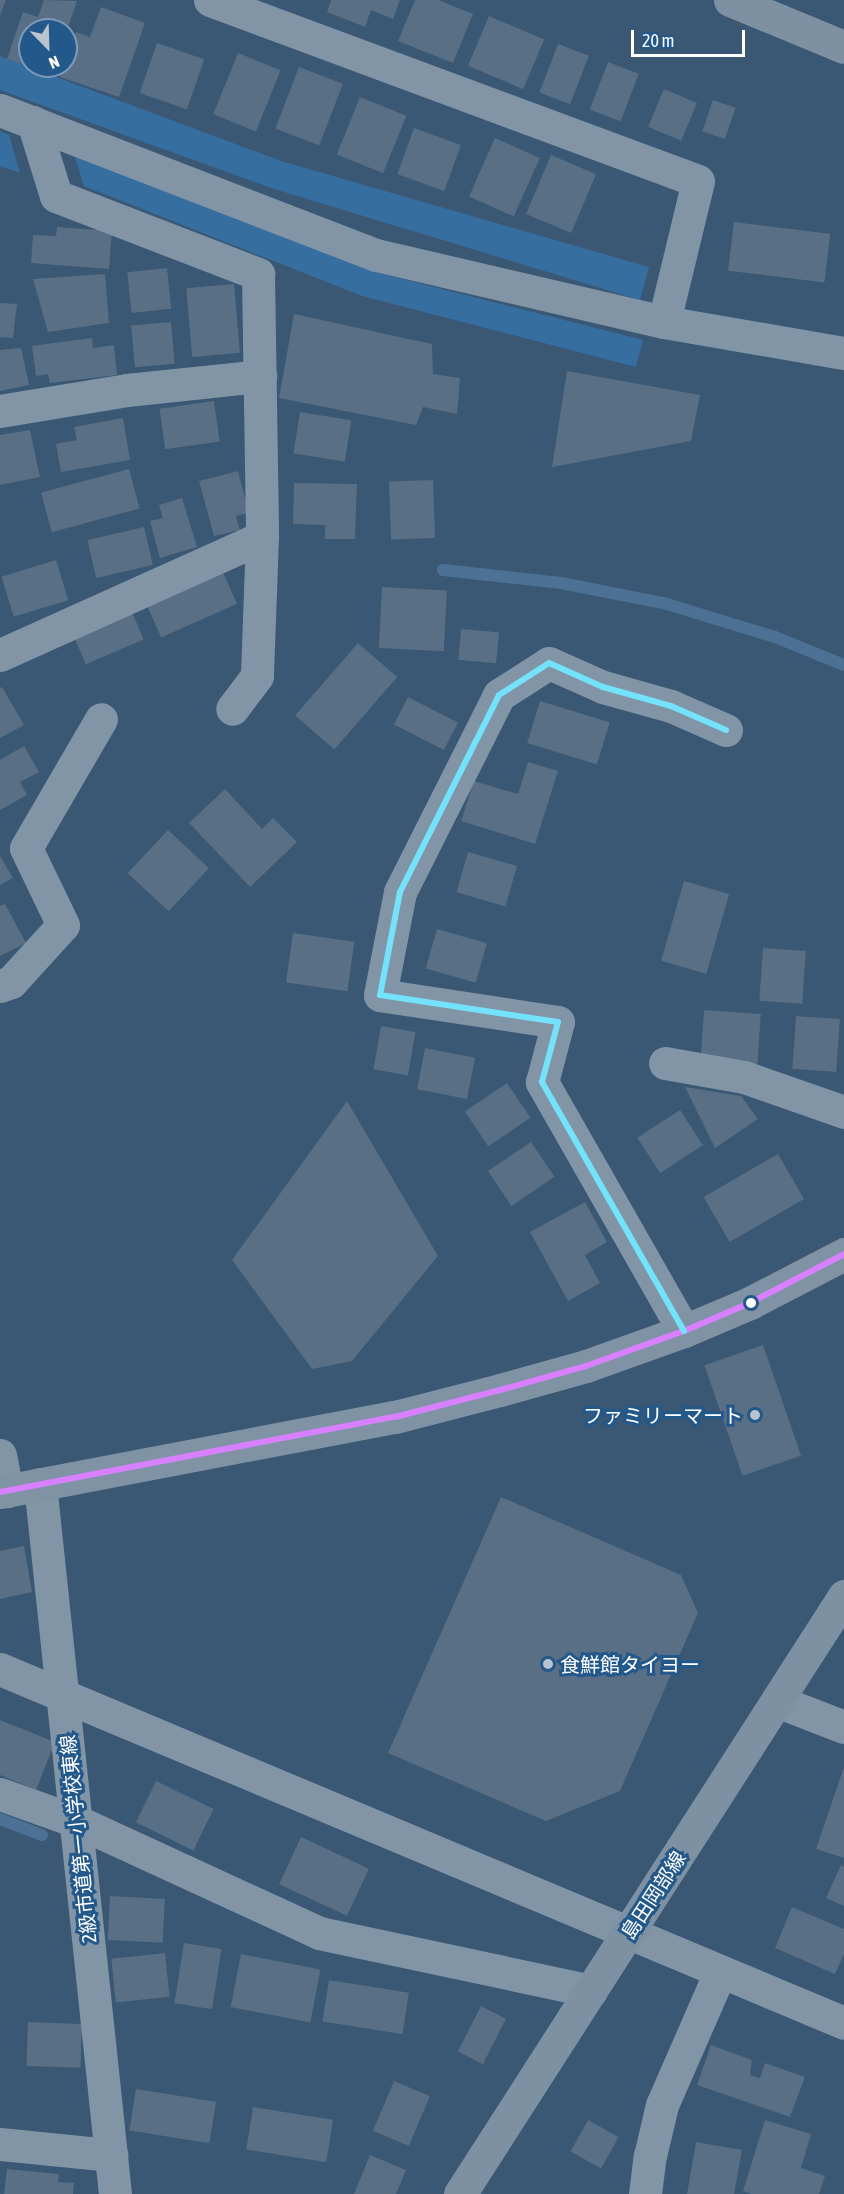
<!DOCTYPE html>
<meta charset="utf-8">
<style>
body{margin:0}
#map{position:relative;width:844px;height:2194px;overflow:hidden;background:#3a5773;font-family:"Asap Condensed","Noto Sans JP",sans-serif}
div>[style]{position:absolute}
.green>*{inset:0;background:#376ea0}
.stream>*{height:12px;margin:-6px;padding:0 6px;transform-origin:6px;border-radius:6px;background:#4c7194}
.building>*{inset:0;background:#586f85;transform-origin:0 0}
.minor>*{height:33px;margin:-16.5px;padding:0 16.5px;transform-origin:16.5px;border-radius:16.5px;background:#8195a7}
.tertiary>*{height:33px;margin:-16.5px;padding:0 16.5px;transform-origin:16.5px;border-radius:16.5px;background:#8195a7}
.secondary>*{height:33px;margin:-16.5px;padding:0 16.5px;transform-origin:16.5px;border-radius:16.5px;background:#7d91a3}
.primary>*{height:33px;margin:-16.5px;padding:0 16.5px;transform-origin:16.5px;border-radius:16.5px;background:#8093a5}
.bus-1>*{height:6px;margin:-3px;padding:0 3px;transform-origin:3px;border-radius:3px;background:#d880ff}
.bus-2>*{height:6px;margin:-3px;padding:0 3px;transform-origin:3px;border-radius:3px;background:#73e2fa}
.dots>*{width:16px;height:16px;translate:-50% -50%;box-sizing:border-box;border:3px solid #23588a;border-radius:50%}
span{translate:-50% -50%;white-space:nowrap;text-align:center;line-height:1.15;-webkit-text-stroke:6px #23588a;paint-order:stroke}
.poi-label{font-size:20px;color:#fff}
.right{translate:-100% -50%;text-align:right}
.left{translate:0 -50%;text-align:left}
.street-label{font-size:20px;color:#fff}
.north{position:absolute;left:18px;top:18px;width:60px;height:60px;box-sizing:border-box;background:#23588a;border:2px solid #7b9bb9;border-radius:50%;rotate:157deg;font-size:16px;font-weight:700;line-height:24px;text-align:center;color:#fff}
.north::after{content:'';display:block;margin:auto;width:21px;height:27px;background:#bac4ce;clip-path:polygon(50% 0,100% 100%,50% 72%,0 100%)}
.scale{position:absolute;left:631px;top:30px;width:114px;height:27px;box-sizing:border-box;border:3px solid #fff;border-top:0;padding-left:8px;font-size:18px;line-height:21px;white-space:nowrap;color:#fff;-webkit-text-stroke:4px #23588a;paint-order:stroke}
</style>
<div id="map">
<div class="green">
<i style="clip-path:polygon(0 56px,281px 161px,649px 267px,640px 300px,271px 188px,0 90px)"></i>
<i style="clip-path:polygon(0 131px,9px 135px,20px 173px,0 166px)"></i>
<i style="clip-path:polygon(74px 154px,367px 270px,643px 340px,636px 367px,362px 296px,84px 186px)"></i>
</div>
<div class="stream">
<i style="left:443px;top:570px;width:119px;rotate:6.3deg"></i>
<i style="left:561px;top:583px;width:108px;rotate:11.2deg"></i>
<i style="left:667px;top:604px;width:113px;rotate:17deg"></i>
<i style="left:775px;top:637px;width:74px;rotate:22.1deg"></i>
<i style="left:0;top:1819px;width:45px;rotate:20.9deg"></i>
</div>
<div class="building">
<i style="clip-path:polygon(0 0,6px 0,0 15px)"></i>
<i style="clip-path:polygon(44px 0,77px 1px,67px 30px,30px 30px,30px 66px,55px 66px,52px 74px,7px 59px,23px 12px,38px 17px)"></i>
<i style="clip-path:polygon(331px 0,400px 0,393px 19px,371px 10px,365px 27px,327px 12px)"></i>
<i style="clip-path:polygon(415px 0,438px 0,473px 14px,453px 63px,398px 41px)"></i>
<i style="clip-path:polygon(101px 7px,145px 23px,119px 97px,60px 77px,76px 32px,90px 37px)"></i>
<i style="left:489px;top:16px;width:60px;height:54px;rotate:23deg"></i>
<i style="left:157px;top:43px;width:50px;height:53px;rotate:19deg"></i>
<i style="left:558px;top:44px;width:33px;height:52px;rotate:21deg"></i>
<i style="left:238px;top:53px;width:46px;height:66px;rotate:22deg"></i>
<i style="left:608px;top:62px;width:33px;height:51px;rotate:21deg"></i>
<i style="left:299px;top:67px;width:47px;height:66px;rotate:21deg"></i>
<i style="left:664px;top:89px;width:36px;height:41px;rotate:23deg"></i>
<i style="left:360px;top:97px;width:50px;height:62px;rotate:22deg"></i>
<i style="left:713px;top:100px;width:24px;height:33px;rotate:19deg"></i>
<i style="left:414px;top:128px;width:50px;height:49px;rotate:20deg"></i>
<i style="left:495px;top:138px;width:49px;height:64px;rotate:24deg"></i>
<i style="left:551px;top:155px;width:49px;height:64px;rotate:23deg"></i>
<i style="left:734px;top:222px;width:97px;height:49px;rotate:7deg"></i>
<i style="clip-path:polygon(57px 227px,112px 231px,109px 269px,31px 263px,33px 235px,56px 236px)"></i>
<i style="left:167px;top:268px;width:41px;height:40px;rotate:84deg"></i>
<i style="clip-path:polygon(105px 274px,109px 323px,48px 332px,33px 279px)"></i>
<i style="left:234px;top:284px;width:69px;height:48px;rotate:85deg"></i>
<i style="clip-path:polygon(0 303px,17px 304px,13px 338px,0 337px)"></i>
<i style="clip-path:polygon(294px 314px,432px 344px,433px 374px,460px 378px,457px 414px,423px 407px,416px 425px,279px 398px)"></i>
<i style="left:171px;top:322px;width:42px;height:40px;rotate:85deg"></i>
<i style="clip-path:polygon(92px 338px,93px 348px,114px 345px,117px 375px,50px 383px,48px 374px,36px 376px,32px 346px)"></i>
<i style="clip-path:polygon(21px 348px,29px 385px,0 391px,0 350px)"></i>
<i style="clip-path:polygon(567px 371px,700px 395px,691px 441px,552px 467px)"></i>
<i style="left:214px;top:401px;width:41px;height:55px;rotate:82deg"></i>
<i style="left:300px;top:412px;width:52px;height:42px;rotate:9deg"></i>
<i style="clip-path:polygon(123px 418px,130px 460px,61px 472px,56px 444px,77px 440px,74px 427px)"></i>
<i style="clip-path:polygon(30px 430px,40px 477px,0 485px,0 435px)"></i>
<i style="left:129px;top:469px;width:41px;height:91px;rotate:75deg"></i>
<i style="clip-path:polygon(238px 471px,249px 513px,236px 516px,240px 530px,214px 536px,199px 481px)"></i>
<i style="left:433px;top:480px;width:58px;height:44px;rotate:88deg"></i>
<i style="clip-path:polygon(294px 483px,357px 484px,355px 539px,325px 539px,325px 525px,293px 524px)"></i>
<i style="clip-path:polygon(182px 498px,197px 547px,160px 558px,150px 521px,163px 518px,159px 505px)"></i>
<i style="left:144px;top:527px;width:39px;height:58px;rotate:77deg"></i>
<i style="left:56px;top:560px;width:42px;height:57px;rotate:73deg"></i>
<i style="left:222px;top:570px;width:37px;height:83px;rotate:66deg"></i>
<i style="left:382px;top:587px;width:65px;height:61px;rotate:3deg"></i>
<i style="left:132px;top:612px;width:30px;height:63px;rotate:67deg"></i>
<i style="left:461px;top:629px;width:38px;height:31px;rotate:5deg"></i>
<i style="left:358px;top:643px;width:52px;height:96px;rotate:41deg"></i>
<i style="clip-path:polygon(2px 687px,24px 725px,0 738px,0 688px)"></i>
<i style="left:408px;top:697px;width:56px;height:31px;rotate:27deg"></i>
<i style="left:540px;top:701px;width:73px;height:44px;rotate:17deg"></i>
<i style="clip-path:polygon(24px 746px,39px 772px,20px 782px,27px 795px,0 810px,0 760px)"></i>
<i style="clip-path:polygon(528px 762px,558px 771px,535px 844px,461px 821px,474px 781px,518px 794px)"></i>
<i style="clip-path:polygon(225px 789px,262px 829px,273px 818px,297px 842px,250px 887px,189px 823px)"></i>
<i style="left:168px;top:830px;width:56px;height:59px;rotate:43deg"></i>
<i style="left:468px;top:852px;width:51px;height:42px;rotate:16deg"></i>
<i style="clip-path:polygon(0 856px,13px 878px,0 885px)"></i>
<i style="left:684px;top:881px;width:47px;height:83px;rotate:16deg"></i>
<i style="clip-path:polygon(5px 904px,26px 943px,0 956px,0 906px)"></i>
<i style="left:437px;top:929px;width:52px;height:41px;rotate:16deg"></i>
<i style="left:293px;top:933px;width:62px;height:50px;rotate:8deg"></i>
<i style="left:763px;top:948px;width:43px;height:53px;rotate:4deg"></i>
<i style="left:704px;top:1010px;width:57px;height:51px;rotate:4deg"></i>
<i style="left:796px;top:1016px;width:44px;height:53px;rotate:4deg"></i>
<i style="left:381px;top:1026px;width:35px;height:44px;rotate:10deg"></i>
<i style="left:425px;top:1048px;width:51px;height:42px;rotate:11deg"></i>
<i style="left:507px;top:1083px;width:42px;height:51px;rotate:56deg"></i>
<i style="clip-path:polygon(685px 1087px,741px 1096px,758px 1119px,715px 1148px)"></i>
<i style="clip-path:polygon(347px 1101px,438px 1256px,352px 1361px,312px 1369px,232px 1260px)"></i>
<i style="left:680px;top:1110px;width:42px;height:51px;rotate:57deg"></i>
<i style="left:531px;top:1142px;width:42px;height:52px;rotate:56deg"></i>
<i style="left:778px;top:1154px;width:52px;height:86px;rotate:60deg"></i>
<i style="clip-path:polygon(585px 1202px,607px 1242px,585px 1255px,600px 1283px,568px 1301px,530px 1232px)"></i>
<i style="left:763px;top:1345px;width:117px;height:62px;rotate:71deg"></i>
<i style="clip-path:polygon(501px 1497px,681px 1575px,698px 1613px,620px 1791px,546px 1821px,388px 1753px)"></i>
<i style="clip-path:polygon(24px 1546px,32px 1592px,0 1599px,0 1551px)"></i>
<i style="clip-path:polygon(0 1720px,55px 1742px,36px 1790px,0 1775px)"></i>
<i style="clip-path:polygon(844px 1767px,844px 1858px,816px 1849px)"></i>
<i style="left:156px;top:1781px;width:64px;height:46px;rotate:26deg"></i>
<i style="left:301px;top:1837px;width:75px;height:52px;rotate:25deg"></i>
<i style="clip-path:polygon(841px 1865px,844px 1867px,844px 1906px,826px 1898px)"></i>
<i style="left:110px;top:1896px;width:55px;height:44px;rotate:3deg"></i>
<i style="clip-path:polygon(792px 1907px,844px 1929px,844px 1954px,835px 1974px,775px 1948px)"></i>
<i style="left:184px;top:1943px;width:38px;height:61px;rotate:9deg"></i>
<i style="left:165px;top:1953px;width:44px;height:54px;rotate:84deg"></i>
<i style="left:241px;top:1954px;width:81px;height:54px;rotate:11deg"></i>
<i style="left:329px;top:1980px;width:81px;height:42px;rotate:9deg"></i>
<i style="left:481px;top:2006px;width:28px;height:51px;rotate:27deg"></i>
<i style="left:28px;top:2022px;width:54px;height:44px;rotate:2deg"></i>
<i style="clip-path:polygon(711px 2045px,752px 2060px,750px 2075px,760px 2078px,765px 2063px,805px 2077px,790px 2117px,697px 2085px)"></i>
<i style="left:394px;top:2081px;width:39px;height:54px;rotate:23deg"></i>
<i style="left:136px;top:2089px;width:81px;height:42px;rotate:9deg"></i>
<i style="left:253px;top:2107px;width:81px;height:43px;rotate:9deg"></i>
<i style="left:588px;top:2120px;width:35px;height:36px;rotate:29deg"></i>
<i style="clip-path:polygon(765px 2120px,811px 2134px,801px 2168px,825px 2176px,819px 2194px,752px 2194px,743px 2191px)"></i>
<i style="clip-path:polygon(696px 2142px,742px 2150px,734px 2194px,687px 2194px)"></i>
<i style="clip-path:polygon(370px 2155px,406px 2170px,396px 2194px,354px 2194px)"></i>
<i style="clip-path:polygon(7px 2169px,59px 2174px,58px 2182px,74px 2183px,73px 2194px,4px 2194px)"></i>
</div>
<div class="minor">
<i style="left:210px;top:0;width:520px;rotate:20.35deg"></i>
<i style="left:698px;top:181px;width:145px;rotate:103.6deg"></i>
<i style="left:0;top:110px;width:403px;rotate:21.1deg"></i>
<i style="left:376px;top:255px;width:296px;rotate:13.1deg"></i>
<i style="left:664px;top:322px;width:183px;rotate:9.8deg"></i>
<i style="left:33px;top:122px;width:77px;rotate:72.7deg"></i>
<i style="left:56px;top:196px;width:217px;rotate:21.1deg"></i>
<i style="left:258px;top:274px;width:263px;rotate:89.1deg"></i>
<i style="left:262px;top:537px;width:139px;rotate:92.1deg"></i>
<i style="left:257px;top:676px;width:41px;rotate:127.1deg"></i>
<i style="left:0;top:411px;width:129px;rotate:-9.4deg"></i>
<i style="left:127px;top:390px;width:134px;rotate:-6deg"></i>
<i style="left:0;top:655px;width:287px;rotate:-24.2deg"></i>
<i style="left:0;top:986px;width:12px;rotate:-20deg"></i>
<i style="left:11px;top:982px;width:77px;rotate:-47.6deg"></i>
<i style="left:63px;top:925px;width:85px;rotate:-115.7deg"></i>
<i style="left:26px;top:848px;width:149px;rotate:-59.8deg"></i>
<i style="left:665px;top:1063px;width:80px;rotate:10deg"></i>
<i style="left:744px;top:1077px;width:106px;rotate:19.3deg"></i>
<i style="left:684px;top:1331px;width:287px;rotate:-119.7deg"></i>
<i style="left:542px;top:1082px;width:62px;rotate:-75.1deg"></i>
<i style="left:558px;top:1022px;width:180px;rotate:-171.4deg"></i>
<i style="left:380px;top:995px;width:105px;rotate:-79deg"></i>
<i style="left:400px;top:892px;width:220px;rotate:-63.3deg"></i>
<i style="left:499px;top:695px;width:59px;rotate:-32.6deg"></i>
<i style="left:549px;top:663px;width:59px;rotate:24deg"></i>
<i style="left:603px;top:687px;width:71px;rotate:15.6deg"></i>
<i style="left:671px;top:706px;width:60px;rotate:23.6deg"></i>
<i style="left:0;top:1455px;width:37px;rotate:79deg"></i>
<i style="left:40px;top:1484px;width:714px;rotate:83.97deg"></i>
<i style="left:777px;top:1701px;width:72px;rotate:21.2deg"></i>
<i style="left:0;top:1794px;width:81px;rotate:19.6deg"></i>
<i style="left:76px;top:1821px;width:268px;rotate:24.7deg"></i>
<i style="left:319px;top:1933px;width:278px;rotate:12deg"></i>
<i style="left:0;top:2144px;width:112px;rotate:5.7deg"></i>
<i style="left:645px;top:2194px;width:38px;rotate:-83deg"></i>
<i style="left:650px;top:2156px;width:52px;rotate:-76.8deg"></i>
<i style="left:662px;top:2105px;width:145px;rotate:-66.4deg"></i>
</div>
<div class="tertiary">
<i style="left:0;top:1669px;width:915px;rotate:22.75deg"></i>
</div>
<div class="secondary">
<i style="left:730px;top:0;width:123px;rotate:22.4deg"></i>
<i style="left:460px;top:2194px;width:711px;rotate:-57.29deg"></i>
</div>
<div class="primary">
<i style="left:0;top:1492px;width:402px;rotate:-10.8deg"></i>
<i style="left:395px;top:1417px;width:108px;rotate:-14.4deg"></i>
<i style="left:500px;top:1390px;width:89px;rotate:-15.6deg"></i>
<i style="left:586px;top:1366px;width:104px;rotate:-19.7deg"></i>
<i style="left:684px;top:1331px;width:72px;rotate:-23deg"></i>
<i style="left:750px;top:1303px;width:106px;rotate:-27.5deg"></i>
</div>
<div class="bus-1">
<i style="left:0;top:1492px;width:402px;rotate:-10.8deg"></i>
<i style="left:395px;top:1417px;width:108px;rotate:-14.4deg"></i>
<i style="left:500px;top:1390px;width:89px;rotate:-15.6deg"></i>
<i style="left:586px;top:1366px;width:104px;rotate:-19.7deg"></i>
<i style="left:684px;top:1331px;width:72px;rotate:-23deg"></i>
<i style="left:750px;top:1303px;width:106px;rotate:-27.5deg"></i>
</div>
<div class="bus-2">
<i style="left:684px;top:1331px;width:287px;rotate:-119.7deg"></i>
<i style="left:542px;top:1082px;width:62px;rotate:-75.1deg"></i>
<i style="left:558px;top:1022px;width:180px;rotate:-171.4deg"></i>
<i style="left:380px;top:995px;width:105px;rotate:-79deg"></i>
<i style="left:400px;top:892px;width:220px;rotate:-63.3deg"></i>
<i style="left:499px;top:695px;width:59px;rotate:-32.6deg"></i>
<i style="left:549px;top:663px;width:59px;rotate:24deg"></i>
<i style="left:603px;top:687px;width:71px;rotate:15.6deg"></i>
<i style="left:671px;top:706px;width:60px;rotate:23.6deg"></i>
</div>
<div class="dots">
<i style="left:751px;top:1303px;background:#fff"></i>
<i style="left:755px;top:1415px;background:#bac4ce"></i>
<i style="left:548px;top:1664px;background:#bac4ce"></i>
</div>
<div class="poi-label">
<span class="right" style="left:743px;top:1415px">ファミリーマート</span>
<span class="left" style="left:560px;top:1664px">食鮮館タイヨー</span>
</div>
<div class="street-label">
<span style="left:78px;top:1839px;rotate:-96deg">2級市道第一小学校東線</span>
<span style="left:653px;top:1895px;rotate:-57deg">島田岡部線</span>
</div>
<div class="north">N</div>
<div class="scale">20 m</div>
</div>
